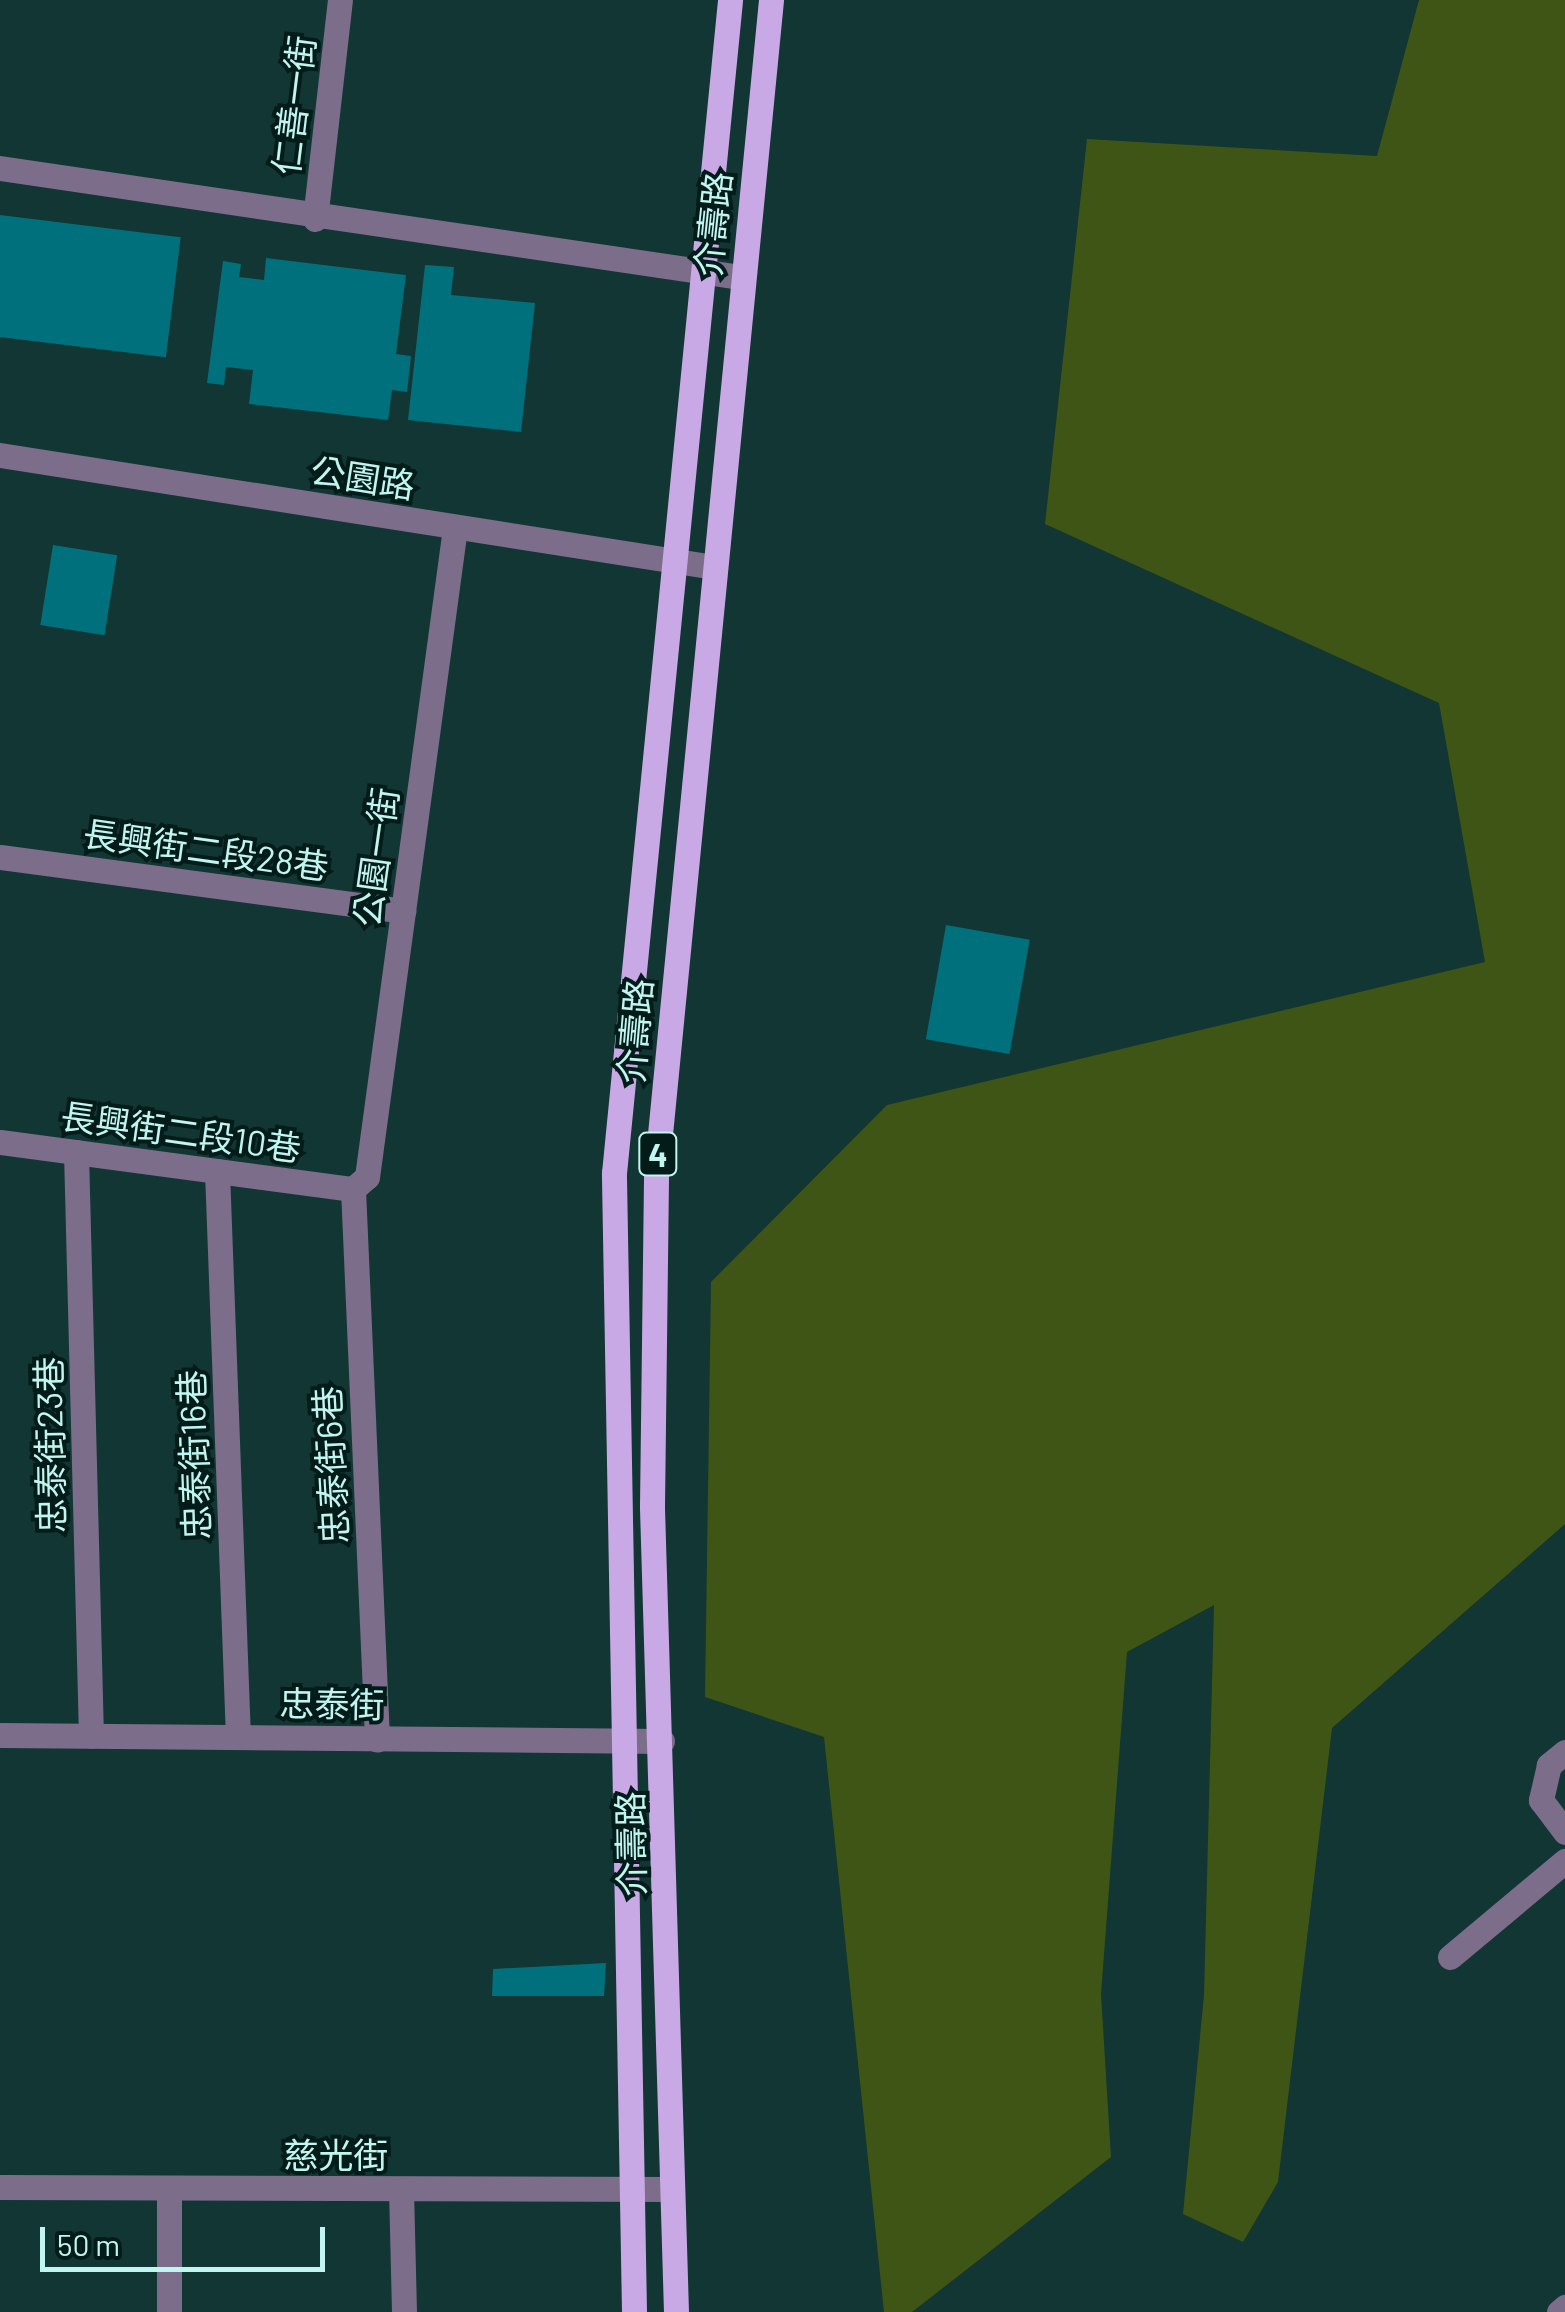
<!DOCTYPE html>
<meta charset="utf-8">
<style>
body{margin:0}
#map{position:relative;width:1565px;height:2312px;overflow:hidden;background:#113633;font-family:Barlow,"Noto Sans TC",sans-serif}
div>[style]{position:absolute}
.green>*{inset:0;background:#3e5516}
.building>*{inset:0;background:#00707c;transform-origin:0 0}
.minor>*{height:25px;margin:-12.5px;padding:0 12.5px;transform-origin:12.5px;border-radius:12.5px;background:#7c6d8a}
.major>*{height:25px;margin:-12.5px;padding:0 12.5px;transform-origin:12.5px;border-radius:12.5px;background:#c8a9e6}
span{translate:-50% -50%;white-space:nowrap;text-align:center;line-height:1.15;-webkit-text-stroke:8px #031c1a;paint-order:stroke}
.shield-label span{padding:2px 8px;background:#031c1a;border:2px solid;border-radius:8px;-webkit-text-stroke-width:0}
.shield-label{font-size:32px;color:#c1f5ef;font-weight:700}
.street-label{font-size:35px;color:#c1f5ef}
.scale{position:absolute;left:40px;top:2227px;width:285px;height:45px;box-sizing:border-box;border:5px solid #c1f5ef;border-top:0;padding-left:12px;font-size:30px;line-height:35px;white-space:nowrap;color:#c1f5ef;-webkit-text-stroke:8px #031c1a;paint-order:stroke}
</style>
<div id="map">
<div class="green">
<i style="clip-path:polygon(1419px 0,1565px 0,1565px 1524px,1332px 1728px,1278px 2182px,1243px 2242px,1183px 2214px,1204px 1995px,1214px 1605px,1127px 1652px,1101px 1994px,1111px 2157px,912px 2312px,884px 2312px,824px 1737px,705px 1697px,711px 1282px,887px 1105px,1485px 962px,1439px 703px,1045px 524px,1087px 139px,1377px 156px)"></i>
</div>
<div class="building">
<i style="left:0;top:215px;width:182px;height:121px;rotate:7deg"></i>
<i style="clip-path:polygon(266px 258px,406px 275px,396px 354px,411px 356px,407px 392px,392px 390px,388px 420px,249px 404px,253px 370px,226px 367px,224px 385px,207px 383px,223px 261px,241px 264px,239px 277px,264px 280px)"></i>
<i style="clip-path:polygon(425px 265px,454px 267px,451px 295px,535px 303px,521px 432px,408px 420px)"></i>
<i style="left:53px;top:545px;width:65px;height:81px;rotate:9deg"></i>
<i style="left:946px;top:925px;width:85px;height:116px;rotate:10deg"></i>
<i style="clip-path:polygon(606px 1963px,604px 1996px,492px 1996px,493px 1969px)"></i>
</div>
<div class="minor">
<i style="left:0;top:168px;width:749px;rotate:8.37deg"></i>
<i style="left:315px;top:219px;width:220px;rotate:-83.5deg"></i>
<i style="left:0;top:455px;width:723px;rotate:8.91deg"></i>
<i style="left:0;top:857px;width:407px;rotate:7.6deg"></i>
<i style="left:0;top:1142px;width:356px;rotate:7.6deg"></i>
<i style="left:76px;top:1152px;width:584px;rotate:88.53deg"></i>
<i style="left:217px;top:1171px;width:566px;rotate:87.88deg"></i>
<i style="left:353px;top:1189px;width:18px;rotate:-41deg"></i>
<i style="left:367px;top:1177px;width:655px;rotate:-82.28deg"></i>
<i style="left:353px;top:1189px;width:551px;rotate:87.5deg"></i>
<i style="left:0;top:1735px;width:662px;rotate:0.52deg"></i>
<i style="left:1565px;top:1752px;width:21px;rotate:141deg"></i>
<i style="left:1549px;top:1765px;width:36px;rotate:103deg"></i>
<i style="left:1541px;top:1800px;width:40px;rotate:53deg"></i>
<i style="left:1450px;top:1957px;width:150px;rotate:-39.9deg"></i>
<i style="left:0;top:2187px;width:671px;rotate:0.17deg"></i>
<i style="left:401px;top:2189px;width:123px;rotate:88.6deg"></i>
<i style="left:169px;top:2312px;width:124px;rotate:-90deg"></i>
<i style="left:1559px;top:2312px;width:8px;rotate:-40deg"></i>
</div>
<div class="major">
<i style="left:634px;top:2312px;width:1139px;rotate:-91.01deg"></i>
<i style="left:614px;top:1173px;width:1179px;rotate:-84.35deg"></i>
<i style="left:676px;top:2312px;width:806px;rotate:-91.71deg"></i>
<i style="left:652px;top:1506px;width:331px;rotate:-89.3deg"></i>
<i style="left:656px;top:1175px;width:1181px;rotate:-84.41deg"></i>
</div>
<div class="shield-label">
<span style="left:658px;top:1154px">4</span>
</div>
<div class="street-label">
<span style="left:293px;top:105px;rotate:-83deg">仁善一街</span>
<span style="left:712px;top:224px;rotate:-84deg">介壽路</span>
<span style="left:363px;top:477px;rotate:9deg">公園路</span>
<span style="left:206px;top:849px;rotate:8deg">長興街二段28巷</span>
<span style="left:375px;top:857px;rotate:-82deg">公園一街</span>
<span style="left:634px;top:1031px;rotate:-85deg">介壽路</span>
<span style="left:181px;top:1131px;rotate:8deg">長興街二段10巷</span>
<span style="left:49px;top:1445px;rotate:-91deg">忠泰街23巷</span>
<span style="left:193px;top:1455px;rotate:-92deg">忠泰街16巷</span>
<span style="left:330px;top:1465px;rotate:-93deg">忠泰街6巷</span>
<span style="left:332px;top:1703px;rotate:1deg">忠泰街</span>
<span style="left:630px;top:1844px;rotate:-91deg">介壽路</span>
<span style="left:336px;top:2154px">慈光街</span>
</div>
<div class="scale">50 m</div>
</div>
